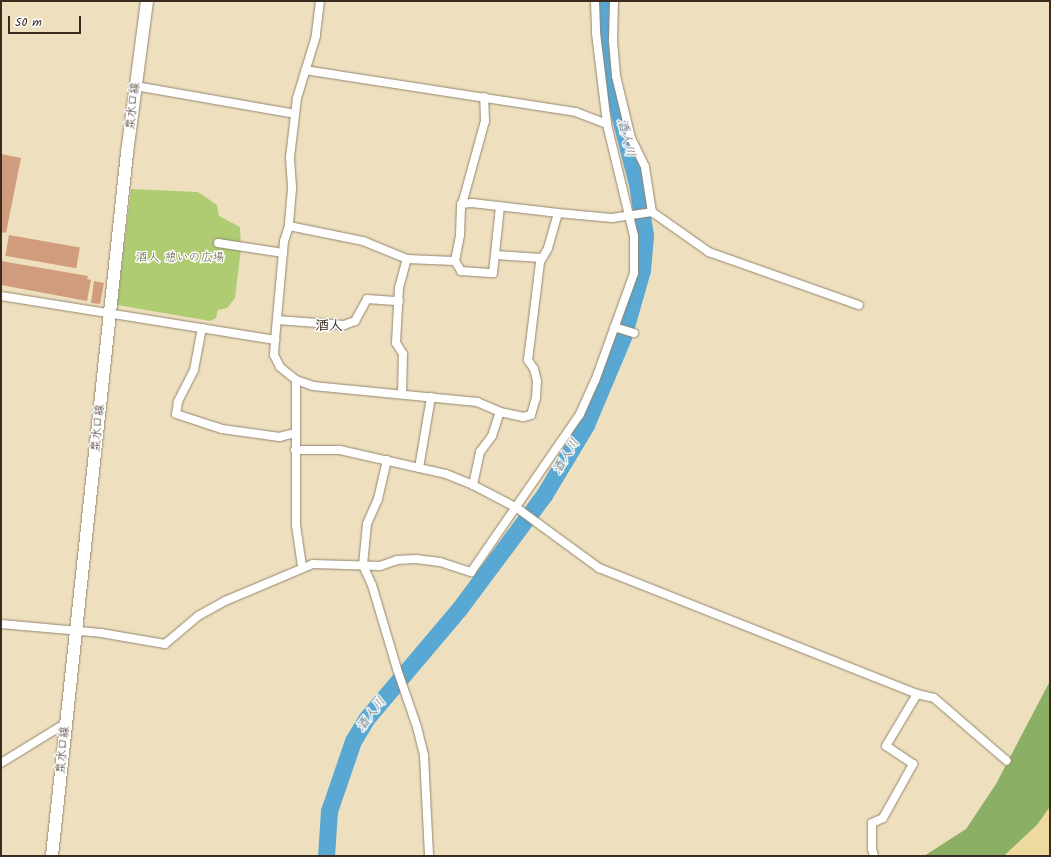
<!DOCTYPE html>
<meta charset="utf-8">
<style>
body{margin:0}
#map{position:relative;width:1051px;height:857px;overflow:hidden;background:#eee0bf;font-family:Kalam,"Klee One",sans-serif}
div>[style]{position:absolute}
.green>*{inset:0;background:#afcc73}
.forest>*{inset:0;background:#8bb065}
.sand>*{inset:0;background:#eeda9e}
.river>*{height:17px;margin:-8.5px;padding:0 8.5px;transform-origin:8.5px;border-radius:8.5px;background:#58a8d3}
.building>*{inset:0;background:#d19c7e;transform-origin:0 0}
.roads{filter:drop-shadow(0 0 1px #94856e) drop-shadow(0 0 1px #94856e)}
.street>*{height:8px;margin:-4px;padding:0 4px;transform-origin:4px;border-radius:4px;background:#fff}
.secondary>*{height:12px;margin:-6px;padding:0 6px;transform-origin:6px;border-radius:6px;background:#fff}
span{translate:-50% -50%;white-space:nowrap;text-align:center;line-height:1.15;-webkit-text-stroke:3px #fff;paint-order:stroke}
.street-label{font-size:12px;color:#3b2a1e}
.park-label{font-size:12px;color:#5e5b38}
.water-label{font-size:13px;color:#475c66;font-style:italic}
.quarter-label{font-size:14px;color:#3b2a1e;font-weight:700}
.frame{position:absolute;inset:0;border:2px solid #3b2a1e;pointer-events:none}
.scale{position:absolute;left:8px;top:16px;width:73px;height:18px;box-sizing:border-box;border:2px solid #3b2a1e;border-top:0;padding-left:5px;font-size:12px;line-height:14px;white-space:nowrap;color:#3b2a1e;-webkit-text-stroke:3px #fff;paint-order:stroke}
</style>
<div id="map">
<div class="green">
<i style="clip-path:polygon(131px 189px,198px 192px,217px 205px,219px 216px,240px 227px,241px 248px,235px 298px,227px 308px,218px 310px,216px 318px,210px 321px,117px 305px)"></i>
</div>
<div class="forest">
<i style="clip-path:polygon(1050px 681px,1050px 807px,1037px 825px,1004px 856px,924px 856px,966px 829px,996px 784px)"></i>
</div>
<div class="sand">
<i style="clip-path:polygon(1050px 807px,1050px 856px,1004px 856px,1037px 825px)"></i>
</div>
<div class="river">
<i style="left:326px;top:856px;width:45px;rotate:-86.2deg"></i>
<i style="left:329px;top:811px;width:74px;rotate:-71.1deg"></i>
<i style="left:353px;top:741px;width:26px;rotate:-59deg"></i>
<i style="left:366px;top:719px;width:144px;rotate:-49.8deg"></i>
<i style="left:459px;top:609px;width:142px;rotate:-53.3deg"></i>
<i style="left:544px;top:495px;width:82px;rotate:-59deg"></i>
<i style="left:586px;top:425px;width:95px;rotate:-67.2deg"></i>
<i style="left:623px;top:337px;width:70px;rotate:-74.2deg"></i>
<i style="left:642px;top:270px;width:35px;rotate:-85deg"></i>
<i style="left:645px;top:235px;width:52px;rotate:-98.9deg"></i>
<i style="left:637px;top:184px;width:125px;rotate:-104.4deg"></i>
<i style="left:606px;top:63px;width:62px;rotate:-90.9deg"></i>
</div>
<div class="building">
<i style="clip-path:polygon(1px 154px,21px 158px,6px 233px,1px 232px)"></i>
<i style="left:9px;top:235px;width:72px;height:21px;rotate:10deg"></i>
<i style="clip-path:polygon(1px 261px,88px 276px,87px 279px,91px 280px,87px 301px,1px 285px)"></i>
<i style="clip-path:polygon(94px 281px,104px 283px,100px 304px,91px 303px)"></i>
</div>
<div class="roads">
<div class="street">
<i style="left:320px;top:1px;width:35px;rotate:97deg"></i>
<i style="left:316px;top:36px;width:65px;rotate:107deg"></i>
<i style="left:297px;top:98px;width:60px;rotate:96.7deg"></i>
<i style="left:290px;top:158px;width:31px;rotate:86deg"></i>
<i style="left:292px;top:189px;width:37px;rotate:95deg"></i>
<i style="left:289px;top:226px;width:16px;rotate:108deg"></i>
<i style="left:284px;top:241px;width:99px;rotate:95.2deg"></i>
<i style="left:275px;top:340px;width:15px;rotate:94deg"></i>
<i style="left:274px;top:355px;width:13px;rotate:63deg"></i>
<i style="left:280px;top:367px;width:21px;rotate:39deg"></i>
<i style="left:296px;top:380px;width:18px;rotate:19deg"></i>
<i style="left:313px;top:386px;width:165px;rotate:5.6deg"></i>
<i style="left:477px;top:402px;width:25px;rotate:23deg"></i>
<i style="left:500px;top:412px;width:24px;rotate:12deg"></i>
<i style="left:523px;top:417px;width:8px;rotate:-14deg"></i>
<i style="left:531px;top:415px;width:18px;rotate:-74deg"></i>
<i style="left:536px;top:398px;width:17px;rotate:-87deg"></i>
<i style="left:537px;top:381px;width:12px;rotate:-104deg"></i>
<i style="left:534px;top:369px;width:11px;rotate:-124deg"></i>
<i style="left:528px;top:360px;width:99px;rotate:-83deg"></i>
<i style="left:540px;top:262px;width:16px;rotate:-60deg"></i>
<i style="left:548px;top:248px;width:36px;rotate:-74deg"></i>
<i style="left:558px;top:213px;width:54px;rotate:5.3deg"></i>
<i style="left:612px;top:218px;width:40px;rotate:-8.5deg"></i>
<i style="left:652px;top:212px;width:70px;rotate:35.1deg"></i>
<i style="left:709px;top:252px;width:159px;rotate:19.5deg"></i>
<i style="left:595px;top:1px;width:32px;rotate:88deg"></i>
<i style="left:596px;top:33px;width:92px;rotate:83.1deg"></i>
<i style="left:614px;top:1px;width:40px;rotate:91.4deg"></i>
<i style="left:613px;top:41px;width:35px;rotate:85deg"></i>
<i style="left:616px;top:76px;width:64px;rotate:76.4deg"></i>
<i style="left:631px;top:138px;width:32px;rotate:64deg"></i>
<i style="left:645px;top:167px;width:46px;rotate:81.2deg"></i>
<i style="left:135px;top:86px;width:162px;rotate:9.9deg"></i>
<i style="left:461px;top:204px;width:11px;rotate:-5deg"></i>
<i style="left:472px;top:203px;width:87px;rotate:6.6deg"></i>
<i style="left:289px;top:226px;width:76px;rotate:11.5deg"></i>
<i style="left:363px;top:241px;width:48px;rotate:22.2deg"></i>
<i style="left:218px;top:243px;width:66px;rotate:8.7deg"></i>
<i style="left:495px;top:255px;width:47px;rotate:3.7deg"></i>
<i style="left:455px;top:261px;width:12px;rotate:59deg"></i>
<i style="left:461px;top:271px;width:32px;rotate:4deg"></i>
<i style="left:493px;top:273px;width:67px;rotate:-84deg"></i>
<i style="left:1px;top:296px;width:278px;rotate:9.1deg"></i>
<i style="left:277px;top:320px;width:67px;rotate:4.3deg"></i>
<i style="left:344px;top:325px;width:12px;rotate:-20deg"></i>
<i style="left:355px;top:321px;width:25px;rotate:-61deg"></i>
<i style="left:367px;top:299px;width:32px;rotate:4deg"></i>
<i style="left:614px;top:327px;width:21px;rotate:17deg"></i>
<i style="left:202px;top:328px;width:43px;rotate:100.8deg"></i>
<i style="left:194px;top:370px;width:36px;rotate:117deg"></i>
<i style="left:178px;top:402px;width:12px;rotate:99deg"></i>
<i style="left:176px;top:414px;width:48px;rotate:18.1deg"></i>
<i style="left:222px;top:429px;width:58px;rotate:8deg"></i>
<i style="left:279px;top:437px;width:16px;rotate:-14deg"></i>
<i style="left:296px;top:380px;width:145px;rotate:90deg"></i>
<i style="left:296px;top:525px;width:41px;rotate:81.7deg"></i>
<i style="left:402px;top:394px;width:40px;rotate:-88.6deg"></i>
<i style="left:403px;top:354px;width:13px;rotate:-122deg"></i>
<i style="left:396px;top:343px;width:55px;rotate:-86.9deg"></i>
<i style="left:399px;top:288px;width:30px;rotate:-75deg"></i>
<i style="left:407px;top:259px;width:48px;rotate:2.4deg"></i>
<i style="left:455px;top:261px;width:26px;rotate:-79deg"></i>
<i style="left:460px;top:235px;width:27px;rotate:-88deg"></i>
<i style="left:461px;top:208px;width:90px;rotate:-74.6deg"></i>
<i style="left:485px;top:121px;width:24px;rotate:-92deg"></i>
<i style="left:295px;top:450px;width:45px"></i>
<i style="left:340px;top:450px;width:109px;rotate:12.8deg"></i>
<i style="left:446px;top:474px;width:29px;rotate:22deg"></i>
<i style="left:473px;top:485px;width:50px;rotate:27.6deg"></i>
<i style="left:517px;top:508px;width:102px;rotate:36.2deg"></i>
<i style="left:599px;top:568px;width:342px;rotate:21.6deg"></i>
<i style="left:917px;top:694px;width:17px;rotate:13deg"></i>
<i style="left:934px;top:698px;width:96px;rotate:40.8deg"></i>
<i style="left:387px;top:460px;width:40px;rotate:103deg"></i>
<i style="left:378px;top:499px;width:27px;rotate:114deg"></i>
<i style="left:367px;top:524px;width:41px;rotate:95.6deg"></i>
<i style="left:363px;top:565px;width:22px;rotate:66deg"></i>
<i style="left:372px;top:585px;width:88px;rotate:73.4deg"></i>
<i style="left:397px;top:669px;width:61px;rotate:71deg"></i>
<i style="left:417px;top:727px;width:30px;rotate:76deg"></i>
<i style="left:424px;top:756px;width:100px;rotate:87.1deg"></i>
<i style="left:419px;top:468px;width:72px;rotate:-80.4deg"></i>
<i style="left:473px;top:485px;width:34px;rotate:-78deg"></i>
<i style="left:480px;top:452px;width:20px;rotate:-53deg"></i>
<i style="left:492px;top:436px;width:25px;rotate:-72deg"></i>
<i style="left:1px;top:624px;width:100px;rotate:5.1deg"></i>
<i style="left:101px;top:633px;width:65px;rotate:9.8deg"></i>
<i style="left:165px;top:644px;width:43px;rotate:-40.3deg"></i>
<i style="left:198px;top:616px;width:31px;rotate:-29deg"></i>
<i style="left:225px;top:601px;width:95px;rotate:-22.8deg"></i>
<i style="left:313px;top:564px;width:67px;rotate:1.7deg"></i>
<i style="left:380px;top:566px;width:18px;rotate:-19deg"></i>
<i style="left:397px;top:560px;width:19px;rotate:-3deg"></i>
<i style="left:416px;top:559px;width:24px;rotate:7deg"></i>
<i style="left:440px;top:562px;width:33px;rotate:18deg"></i>
<i style="left:471px;top:572px;width:192px;rotate:-55.4deg"></i>
<i style="left:580px;top:414px;width:36px;rotate:-66deg"></i>
<i style="left:595px;top:381px;width:115px;rotate:-70.1deg"></i>
<i style="left:634px;top:273px;width:37px;rotate:-90deg"></i>
<i style="left:634px;top:236px;width:115px;rotate:-103.6deg"></i>
<i style="left:607px;top:124px;width:33px;rotate:-159deg"></i>
<i style="left:576px;top:112px;width:274px;rotate:-171.2deg"></i>
<i style="left:1px;top:763px;width:76px;rotate:-31.6deg"></i>
<i style="left:874px;top:856px;width:7px;rotate:-106deg"></i>
<i style="left:872px;top:849px;width:26px;rotate:-90deg"></i>
<i style="left:872px;top:823px;width:12px;rotate:-24deg"></i>
<i style="left:883px;top:818px;width:62px;rotate:-60.9deg"></i>
<i style="left:913px;top:764px;width:32px;rotate:-146deg"></i>
<i style="left:886px;top:746px;width:61px;rotate:-59.2deg"></i>
</div>
<div class="secondary">
<i style="left:52px;top:856px;width:707px;rotate:-83.91deg"></i>
<i style="left:127px;top:153px;width:153px;rotate:-82.5deg"></i>
</div>
</div>
<div class="street-label">
<span style="left:133px;top:106px;rotate:-83deg">泉水口線</span>
<span style="left:98px;top:428px;rotate:-84deg">泉水口線</span>
<span style="left:63px;top:750px;rotate:-84deg">泉水口線</span>
</div>
<div class="park-label">
<span style="left:180px;top:258px">酒人 憩いの広場</span>
</div>
<div class="water-label">
<span style="left:625px;top:138px;rotate:76deg">酒人川</span>
<span style="left:567px;top:457px;rotate:-59deg">酒人川</span>
<span style="left:372px;top:715px;rotate:-53deg">酒人川</span>
</div>
<div class="quarter-label">
<span style="left:329px;top:326px">酒人</span>
</div>
<div class="frame"></div>
<div class="scale">50 m</div>
</div>
